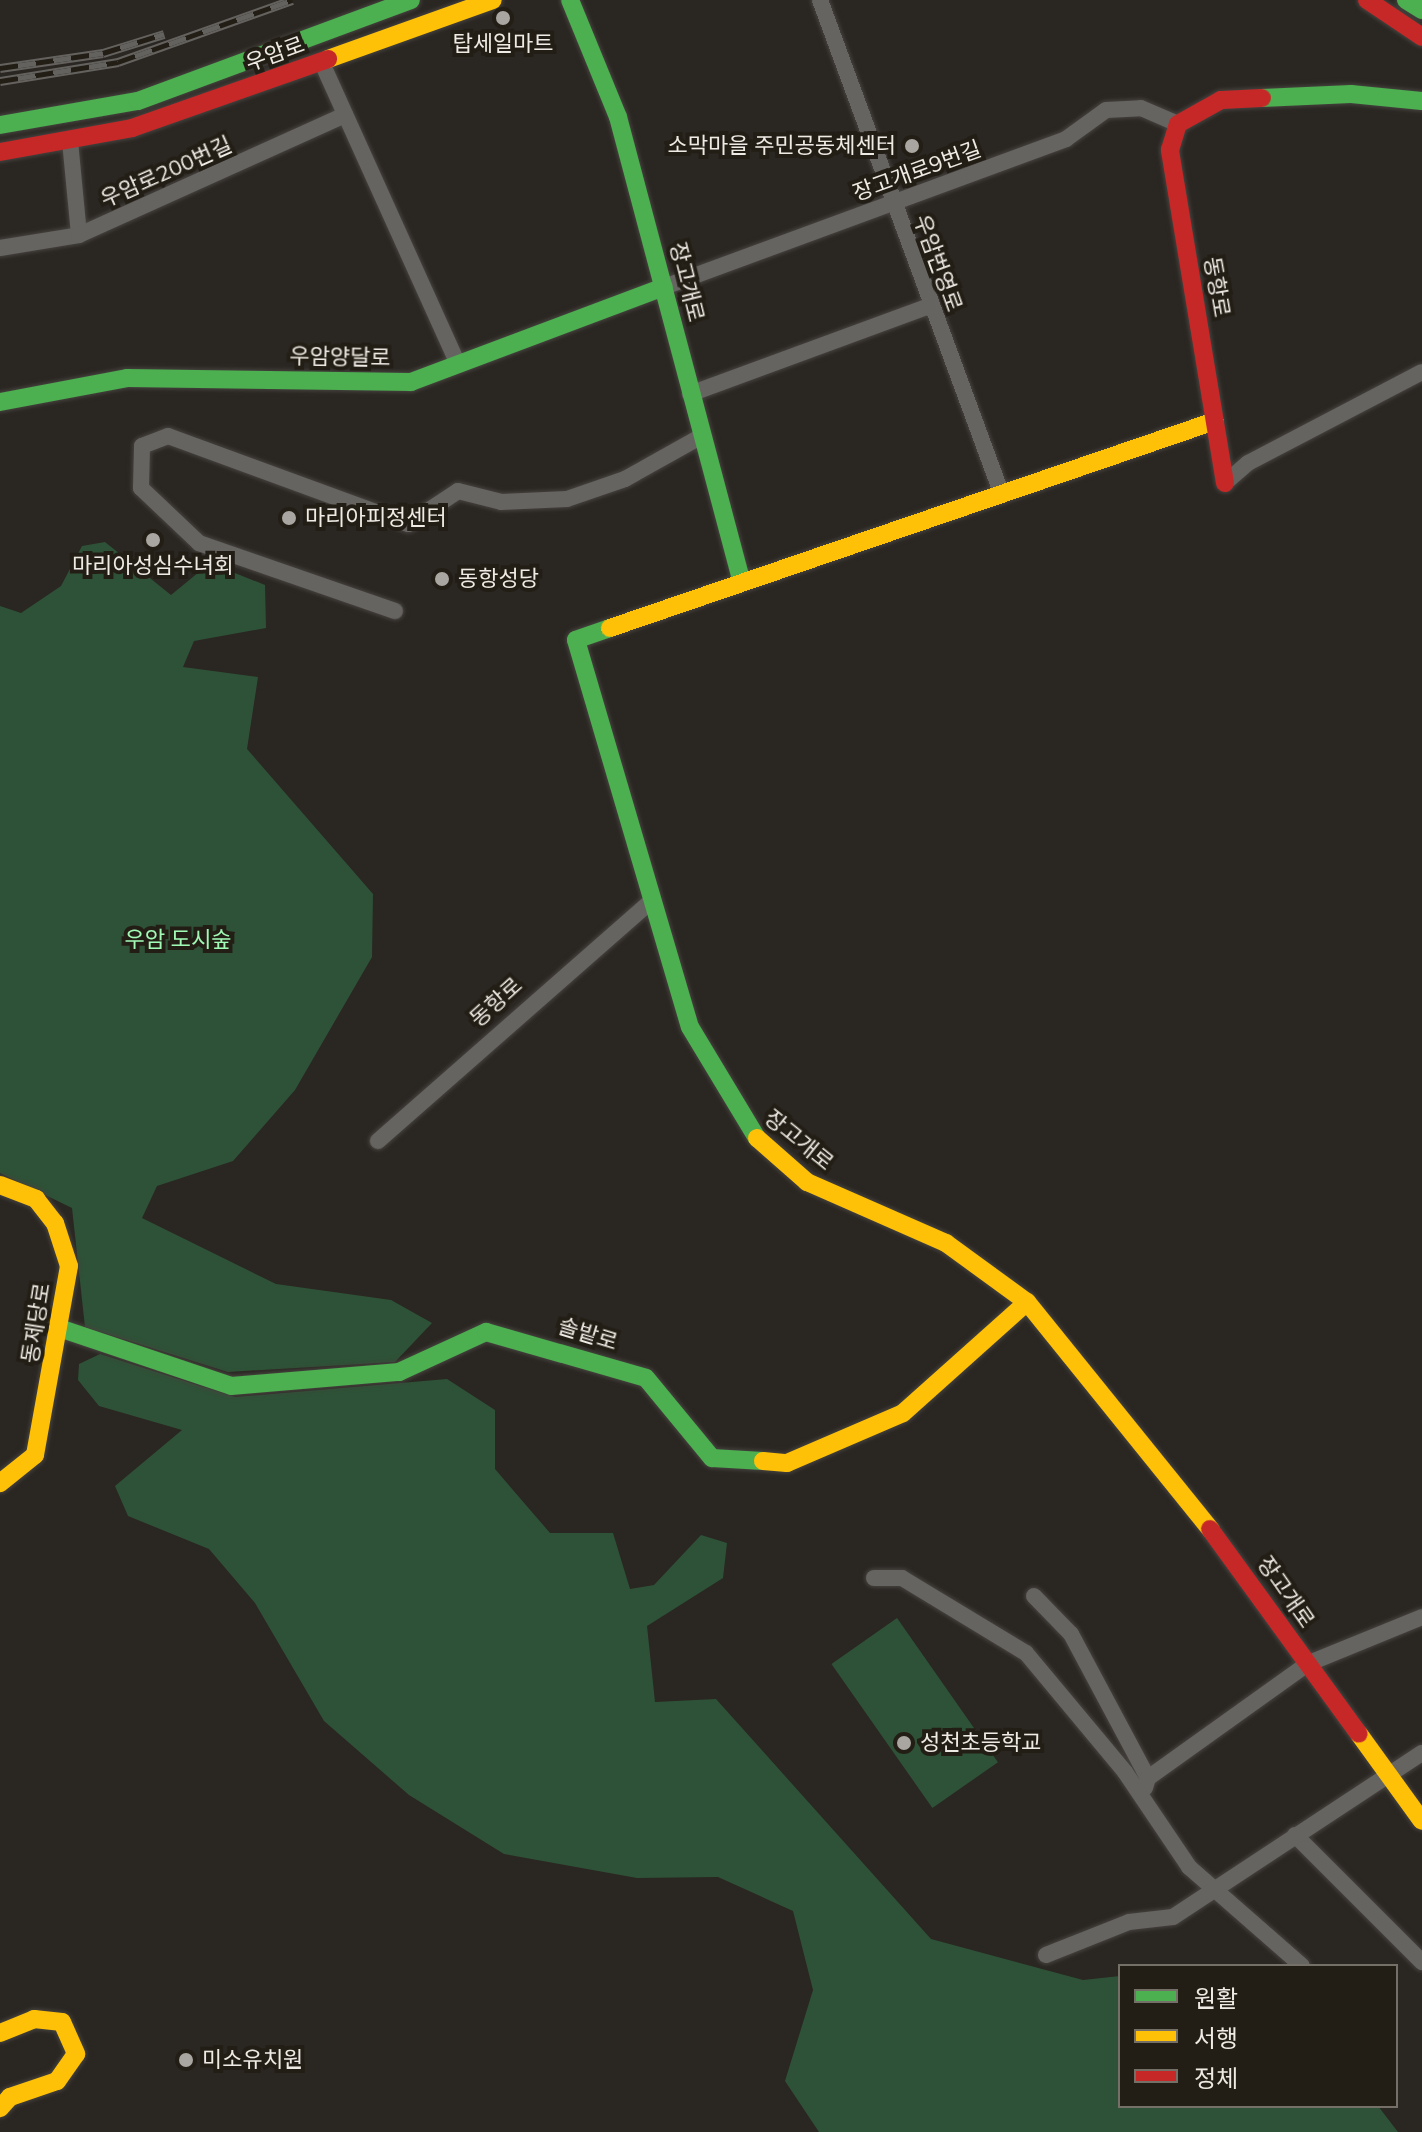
<!DOCTYPE html>
<meta charset="utf-8">
<style>
body{margin:0}
#map{position:relative;width:1422px;height:2132px;overflow:hidden;background:#2a2622;font-family:Mulish,"Noto Sans KR",sans-serif}
div>[style]{position:absolute}
.green>*{inset:0;background:#2e5237;transform-origin:0 0}
.roads{filter:drop-shadow(0 0 2px #46433f) drop-shadow(0 0 2px #46433f)}
.street>*{height:16px;margin:-8px;padding:0 8px;transform-origin:8px;border-radius:8px;background:#666461}
.fast>*{height:18px;margin:-9px;padding:0 9px;transform-origin:9px;border-radius:9px;background:#4caf50}
.slow>*{height:18px;margin:-9px;padding:0 9px;transform-origin:9px;border-radius:9px;background:#ffc107}
.jam>*{height:18px;margin:-9px;padding:0 9px;transform-origin:9px;border-radius:9px;background:#c62828}
.rail>*{height:9px;margin-top:-4.5px;transform-origin:0;background:repeating-linear-gradient(90deg,#231e15 0 18px,#64625e 0 36px);box-sizing:border-box;border-block:2px solid #64625e}
.dots>*{width:22px;height:22px;translate:-50% -50%;box-sizing:border-box;border:4px solid #231e15;border-radius:50%}
span{translate:-50% -50%;white-space:nowrap;text-align:center;line-height:1.15;-webkit-text-stroke:8px #231e15;paint-order:stroke}
.poi-label{font-size:22px;color:#eeeae4}
.right{translate:-100% -50%;text-align:right}
.left{translate:0 -50%;text-align:left}
.street-label{font-size:22px;color:#eeeae4}
.park-label{font-size:22px;color:#a0f9b5}
.legend{position:absolute;left:1118px;top:1964px;width:280px;height:144px;box-sizing:border-box;background:#231e15;border:2px solid #747068;margin:0;padding:10px 14px;list-style:none;font-size:24px;color:#eeeae4}
.legend li{display:flex;align-items:center;gap:16px;height:40px}
.legend b{width:40px;border:2px solid #747068}
</style>
<div id="map">
<div class="green">
<i style="clip-path:polygon(105px 542px,171px 595px,210px 563px,265px 585px,266px 628px,194px 641px,183px 667px,258px 677px,247px 749px,373px 894px,372px 957px,295px 1090px,233px 1161px,157px 1186px,142px 1218px,276px 1284px,391px 1300px,432px 1323px,395px 1362px,228px 1372px,85px 1327px,72px 1208px,0 1173px,0 606px,21px 613px,61px 586px,82px 546px)"></i>
<i style="clip-path:polygon(100px 1354px,235px 1397px,447px 1379px,495px 1410px,495px 1469px,550px 1533px,613px 1533px,630px 1589px,654px 1585px,701px 1535px,727px 1543px,723px 1578px,647px 1626px,655px 1702px,716px 1699px,931px 1939px,1083px 1980px,1120px 1976px,1120px 2106px,1378px 2106px,1398px 2132px,819px 2132px,785px 2081px,813px 1990px,793px 1911px,718px 1877px,637px 1878px,504px 1854px,409px 1795px,324px 1721px,255px 1603px,209px 1549px,128px 1516px,115px 1486px,182px 1430px,99px 1406px,78px 1380px,79px 1364px)"></i>
<i style="left:897px;top:1618px;width:176px;height:80px;rotate:55deg"></i>
</div>
<div class="roads">
<div class="street">
<i style="left:820px;top:0;width:527px;rotate:69.81deg"></i>
<i style="left:322px;top:63px;width:330px;rotate:65.7deg"></i>
<i style="left:70px;top:141px;width:94px;rotate:84.5deg"></i>
<i style="left:0;top:248px;width:80px;rotate:-9.3deg"></i>
<i style="left:79px;top:235px;width:292px;rotate:-24.3deg"></i>
<i style="left:664px;top:287px;width:428px;rotate:-20.2deg"></i>
<i style="left:1066px;top:139px;width:49px;rotate:-35.9deg"></i>
<i style="left:1106px;top:110px;width:35px;rotate:-3deg"></i>
<i style="left:1141px;top:108px;width:40px;rotate:23.4deg"></i>
<i style="left:690px;top:394px;width:255px;rotate:-20.2deg"></i>
<i style="left:1225px;top:483px;width:30px;rotate:-41deg"></i>
<i style="left:1248px;top:463px;width:196px;rotate:-27.6deg"></i>
<i style="left:395px;top:611px;width:207px;rotate:-160.9deg"></i>
<i style="left:199px;top:543px;width:80px;rotate:-136.5deg"></i>
<i style="left:141px;top:488px;width:42px;rotate:-88.6deg"></i>
<i style="left:142px;top:446px;width:28px;rotate:-21deg"></i>
<i style="left:168px;top:436px;width:256px;rotate:20.1deg"></i>
<i style="left:408px;top:524px;width:60px;rotate:-33.4deg"></i>
<i style="left:458px;top:491px;width:44px;rotate:14.3deg"></i>
<i style="left:501px;top:502px;width:66px;rotate:-2.6deg"></i>
<i style="left:567px;top:499px;width:61px;rotate:-19deg"></i>
<i style="left:625px;top:479px;width:86px;rotate:-29.2deg"></i>
<i style="left:378px;top:1141px;width:361px;rotate:-41.3deg"></i>
<i style="left:874px;top:1578px;width:28px"></i>
<i style="left:902px;top:1578px;width:145px;rotate:31.2deg"></i>
<i style="left:1026px;top:1653px;width:155px;rotate:50.2deg"></i>
<i style="left:1125px;top:1772px;width:115px;rotate:56deg"></i>
<i style="left:1189px;top:1867px;width:150px;rotate:41.2deg"></i>
<i style="left:1034px;top:1596px;width:53px;rotate:45.8deg"></i>
<i style="left:1071px;top:1634px;width:163px;rotate:61.9deg"></i>
<i style="left:1148px;top:1778px;width:10px;rotate:107deg"></i>
<i style="left:1148px;top:1778px;width:196px;rotate:-35.6deg"></i>
<i style="left:1307px;top:1664px;width:124px;rotate:-22.2deg"></i>
<i style="left:1295px;top:1835px;width:180px;rotate:45deg"></i>
<i style="left:1046px;top:1955px;width:89px;rotate:-21.7deg"></i>
<i style="left:1129px;top:1922px;width:44px;rotate:-6.5deg"></i>
<i style="left:1173px;top:1917px;width:298px;rotate:-33.4deg"></i>
</div>
<div class="fast">
<i style="left:570px;top:0;width:126px;rotate:67.7deg"></i>
<i style="left:618px;top:117px;width:481px;rotate:75.1deg"></i>
<i style="left:1406px;top:0;width:19px;rotate:32deg"></i>
<i style="left:1262px;top:98px;width:89px;rotate:-2.6deg"></i>
<i style="left:1351px;top:94px;width:71px;rotate:5.6deg"></i>
<i style="left:0;top:125px;width:140px;rotate:-9.9deg"></i>
<i style="left:138px;top:101px;width:291px;rotate:-20.3deg"></i>
<i style="left:0;top:402px;width:129px;rotate:-10.7deg"></i>
<i style="left:127px;top:378px;width:284px;rotate:0.8deg"></i>
<i style="left:411px;top:382px;width:270px;rotate:-20.6deg"></i>
<i style="left:610px;top:628px;width:36px;rotate:161deg"></i>
<i style="left:576px;top:640px;width:403px;rotate:73.6deg"></i>
<i style="left:690px;top:1027px;width:130px;rotate:58.9deg"></i>
<i style="left:62px;top:1329px;width:178px;rotate:18.6deg"></i>
<i style="left:231px;top:1386px;width:169px;rotate:-4.8deg"></i>
<i style="left:399px;top:1372px;width:96px;rotate:-24.7deg"></i>
<i style="left:486px;top:1332px;width:166px;rotate:16deg"></i>
<i style="left:646px;top:1378px;width:104px;rotate:50.5deg"></i>
<i style="left:712px;top:1458px;width:51px;rotate:3.4deg"></i>
</div>
<div class="slow">
<i style="left:328px;top:59px;width:175px;rotate:-19.7deg"></i>
<i style="left:610px;top:628px;width:639px;rotate:-18.89deg"></i>
<i style="left:757px;top:1138px;width:67px;rotate:41.3deg"></i>
<i style="left:807px;top:1182px;width:152px;rotate:23.7deg"></i>
<i style="left:946px;top:1243px;width:100px;rotate:36.1deg"></i>
<i style="left:1027px;top:1302px;width:292px;rotate:51.1deg"></i>
<i style="left:0;top:1185px;width:39px;rotate:21deg"></i>
<i style="left:36px;top:1199px;width:31px;rotate:52deg"></i>
<i style="left:55px;top:1223px;width:45px;rotate:72deg"></i>
<i style="left:69px;top:1266px;width:192px;rotate:100.2deg"></i>
<i style="left:35px;top:1455px;width:45px;rotate:141.3deg"></i>
<i style="left:763px;top:1461px;width:24px;rotate:5deg"></i>
<i style="left:787px;top:1463px;width:126px;rotate:-23.3deg"></i>
<i style="left:903px;top:1413px;width:166px;rotate:-41.8deg"></i>
<i style="left:1359px;top:1734px;width:107px;rotate:54.1deg"></i>
<i style="left:0;top:2033px;width:37px;rotate:-22deg"></i>
<i style="left:34px;top:2019px;width:28px;rotate:6deg"></i>
<i style="left:62px;top:2022px;width:35px;rotate:66deg"></i>
<i style="left:76px;top:2054px;width:33px;rotate:125deg"></i>
<i style="left:57px;top:2081px;width:50px;rotate:161.2deg"></i>
<i style="left:10px;top:2097px;width:15px;rotate:132deg"></i>
</div>
<div class="jam">
<i style="left:1367px;top:0;width:66px;rotate:33.9deg"></i>
<i style="left:0;top:152px;width:134px;rotate:-10.3deg"></i>
<i style="left:132px;top:128px;width:208px;rotate:-19.4deg"></i>
<i style="left:1225px;top:483px;width:338px;rotate:-99.4deg"></i>
<i style="left:1170px;top:150px;width:27px;rotate:-73deg"></i>
<i style="left:1178px;top:124px;width:49px;rotate:-29.2deg"></i>
<i style="left:1221px;top:100px;width:41px;rotate:-2.8deg"></i>
<i style="left:1210px;top:1529px;width:253px;rotate:54deg"></i>
</div>
</div>
<div class="rail">
<i style="left:0;top:68px;width:104px;rotate:-8.3deg"></i>
<i style="left:103px;top:53px;width:64px;rotate:-17.3deg"></i>
<i style="left:0;top:81px;width:120px;rotate:-9.1deg"></i>
<i style="left:118px;top:62px;width:185px;rotate:-19.6deg"></i>
</div>
<div class="dots">
<i style="left:503px;top:18px;background:#a9a5a0"></i>
<i style="left:912px;top:146px;background:#a9a5a0"></i>
<i style="left:289px;top:518px;background:#a9a5a0"></i>
<i style="left:153px;top:540px;background:#a9a5a0"></i>
<i style="left:442px;top:579px;background:#a9a5a0"></i>
<i style="left:904px;top:1743px;background:#a9a5a0"></i>
<i style="left:186px;top:2060px;background:#a9a5a0"></i>
</div>
<div class="poi-label">
<span style="left:503px;top:44px">탑세일마트</span>
<span class="right" style="left:896px;top:146px">소막마을 주민공동체센터</span>
<span class="left" style="left:305px;top:518px">마리아피정센터</span>
<span style="left:153px;top:566px">마리아성심수녀회</span>
<span class="left" style="left:458px;top:579px">동항성당</span>
<span class="left" style="left:920px;top:1743px">성천초등학교</span>
<span class="left" style="left:202px;top:2060px">미소유치원</span>
</div>
<div class="street-label">
<span style="left:275px;top:54px;rotate:-20deg">우암로</span>
<span style="left:917px;top:171px;rotate:-20deg">장고개로9번길</span>
<span style="left:166px;top:172px;rotate:-24deg">우암로200번길</span>
<span style="left:938px;top:263px;rotate:70deg">우암번영로</span>
<span style="left:687px;top:282px;rotate:76deg">장고개로</span>
<span style="left:1217px;top:287px;rotate:80deg">동항로</span>
<span style="left:340px;top:357px;rotate:1deg">우암양달로</span>
<span style="left:496px;top:1002px;rotate:-42deg">동항로</span>
<span style="left:799px;top:1140px;rotate:39deg">장고개로</span>
<span style="left:36px;top:1323px;rotate:-81deg">동제당로</span>
<span style="left:588px;top:1334px;rotate:17deg">솔밭로</span>
<span style="left:1286px;top:1592px;rotate:55deg">장고개로</span>
</div>
<div class="park-label">
<span style="left:178px;top:940px">우암 도시숲</span>
</div>
<ul class="legend">
<li><b style="height:10px;background:#4caf50"></b>원활</li>
<li><b style="height:10px;background:#ffc107"></b>서행</li>
<li><b style="height:10px;background:#c62828"></b>정체</li>
</ul>
</div>
